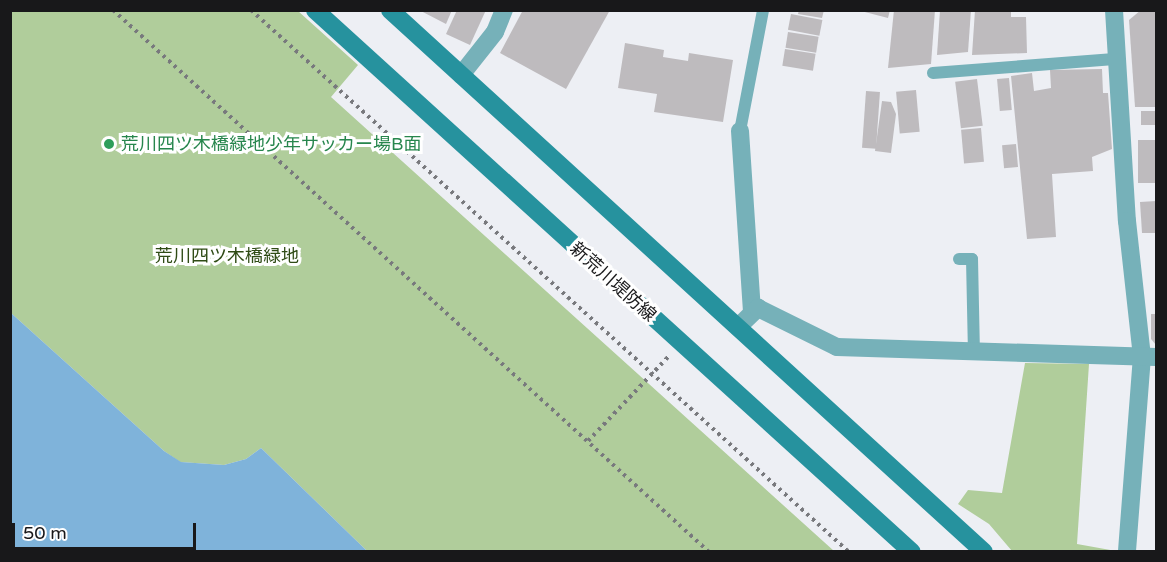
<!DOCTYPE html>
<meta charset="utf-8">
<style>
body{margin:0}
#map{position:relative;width:1167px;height:562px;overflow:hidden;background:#edeff4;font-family:"Varela Round","Noto Sans JP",sans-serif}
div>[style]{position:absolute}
.green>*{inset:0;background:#b0cd9b}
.water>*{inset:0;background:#7fb3da}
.building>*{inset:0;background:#bebbbe;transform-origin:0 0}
.path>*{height:4px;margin-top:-2px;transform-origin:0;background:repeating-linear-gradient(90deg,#78797d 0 3px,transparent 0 7.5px)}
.service>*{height:12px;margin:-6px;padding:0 6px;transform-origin:6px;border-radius:6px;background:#76b1b9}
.minor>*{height:18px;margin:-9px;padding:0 9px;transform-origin:9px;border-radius:9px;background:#76b1b9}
.secondary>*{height:18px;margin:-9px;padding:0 9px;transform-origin:9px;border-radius:9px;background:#26929e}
.dots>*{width:16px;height:16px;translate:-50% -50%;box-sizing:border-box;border:3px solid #fff;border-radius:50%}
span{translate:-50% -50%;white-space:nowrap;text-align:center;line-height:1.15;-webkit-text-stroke:6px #fff;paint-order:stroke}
.leisure-label{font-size:18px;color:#27864d}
.left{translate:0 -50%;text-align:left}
.park-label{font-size:18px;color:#2f4b15}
.street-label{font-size:18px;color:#18181a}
.frame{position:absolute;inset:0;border:12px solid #18181a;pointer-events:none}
.scale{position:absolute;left:12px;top:523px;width:184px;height:27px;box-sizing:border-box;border:3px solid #18181a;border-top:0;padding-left:8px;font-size:18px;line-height:21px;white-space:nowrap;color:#18181a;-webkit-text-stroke:4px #fff;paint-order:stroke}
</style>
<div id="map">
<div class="green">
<i style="clip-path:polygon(10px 11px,298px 11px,358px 65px,331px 97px,834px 551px,367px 551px,261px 448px,246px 459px,224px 465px,180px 462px,164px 451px,11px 313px)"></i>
<i style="clip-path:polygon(1025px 363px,1089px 364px,1077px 544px,1116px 551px,1012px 551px,989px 524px,958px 504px,968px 490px,1002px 493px)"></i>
</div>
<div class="water">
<i style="clip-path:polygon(11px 313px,164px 451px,181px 462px,224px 465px,246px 459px,261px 448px,367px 551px,11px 551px)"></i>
</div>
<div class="building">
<i style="clip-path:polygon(419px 10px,452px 10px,446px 24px)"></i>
<i style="clip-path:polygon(457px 10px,486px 10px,470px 45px,446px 34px)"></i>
<i style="clip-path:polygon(523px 10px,610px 10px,566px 89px,500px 53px)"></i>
<i style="clip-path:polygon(799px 10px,824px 10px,822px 18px,798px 14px)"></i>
<i style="clip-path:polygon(857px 10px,890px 10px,888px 18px)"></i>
<i style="clip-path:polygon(894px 10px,935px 10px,931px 64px,888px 68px)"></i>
<i style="clip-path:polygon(940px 10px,971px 10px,968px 52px,937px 55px)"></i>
<i style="clip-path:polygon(975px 10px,1011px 10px,1011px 17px,1026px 17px,1027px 53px,972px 55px)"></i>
<i style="clip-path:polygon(1141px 10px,1156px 10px,1156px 107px,1135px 107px,1129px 20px)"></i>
<i style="left:791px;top:14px;width:32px;height:16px;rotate:11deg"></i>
<i style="left:788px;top:32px;width:31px;height:16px;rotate:9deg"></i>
<i style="clip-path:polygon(625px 43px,664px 50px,663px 57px,688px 61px,689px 53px,733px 60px,723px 122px,654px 112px,657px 94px,618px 88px)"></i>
<i style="left:785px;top:49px;width:31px;height:17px;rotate:9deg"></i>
<i style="clip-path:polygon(1102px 69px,1103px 93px,1108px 93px,1112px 149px,1092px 157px,1093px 171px,1052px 174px,1056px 237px,1027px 239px,1011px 76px,1032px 73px,1034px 91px,1051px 88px,1050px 70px)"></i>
<i style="left:1009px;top:78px;width:32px;height:12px;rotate:85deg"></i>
<i style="left:977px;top:79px;width:47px;height:22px;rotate:83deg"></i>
<i style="left:916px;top:90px;width:42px;height:20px;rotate:85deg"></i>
<i style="left:866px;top:91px;width:14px;height:57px;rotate:4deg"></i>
<i style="clip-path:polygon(882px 101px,891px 102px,896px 114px,891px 153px,875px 151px)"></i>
<i style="left:1141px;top:111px;width:15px;height:14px"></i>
<i style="left:981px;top:128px;width:34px;height:20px;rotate:85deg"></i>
<i style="left:1156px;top:140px;width:43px;height:18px;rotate:90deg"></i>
<i style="left:1016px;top:144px;width:23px;height:14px;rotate:85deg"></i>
<i style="clip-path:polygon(1156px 201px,1156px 233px,1142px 233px,1140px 202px)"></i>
<i style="clip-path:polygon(1151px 314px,1156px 314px,1156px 345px,1151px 339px)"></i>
</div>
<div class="path">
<i style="left:113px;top:10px;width:806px;rotate:42.28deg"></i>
<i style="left:251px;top:10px;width:807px;rotate:42.19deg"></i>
<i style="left:588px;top:441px;width:116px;rotate:-46.4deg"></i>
</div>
<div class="service">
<i style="left:933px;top:73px;width:185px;rotate:-4.4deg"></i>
<i style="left:740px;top:131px;width:123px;rotate:-79.2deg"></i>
<i style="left:959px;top:259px;width:13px"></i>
<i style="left:972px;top:259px;width:92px;rotate:88.8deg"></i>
</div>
<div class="minor">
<i style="left:1114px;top:10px;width:211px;rotate:86.5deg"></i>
<i style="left:1127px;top:221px;width:136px;rotate:83.7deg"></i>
<i style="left:1142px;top:356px;width:197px;rotate:94.4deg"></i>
<i style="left:461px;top:75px;width:55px;rotate:-51.7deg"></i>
<i style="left:495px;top:32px;width:24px;rotate:-68deg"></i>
<i style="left:740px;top:131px;width:180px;rotate:86.2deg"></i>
<i style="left:738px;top:327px;width:28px;rotate:-44deg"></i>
<i style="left:758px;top:308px;width:88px;rotate:26.3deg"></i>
<i style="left:837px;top:347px;width:319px;rotate:1.8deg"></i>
</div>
<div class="secondary">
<i style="left:315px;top:10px;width:806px;rotate:42.24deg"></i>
<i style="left:390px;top:10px;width:804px;rotate:42.38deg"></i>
</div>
<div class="dots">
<i style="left:109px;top:144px;background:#2e9e5b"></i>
</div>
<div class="leisure-label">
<span class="left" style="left:121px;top:144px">荒川四ツ木橋緑地少年サッカー場B面</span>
</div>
<div class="park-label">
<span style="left:227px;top:256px">荒川四ツ木橋緑地</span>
</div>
<div class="street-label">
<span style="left:613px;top:282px;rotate:42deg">新荒川堤防線</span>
</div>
<div class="frame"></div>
<div class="scale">50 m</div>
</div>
